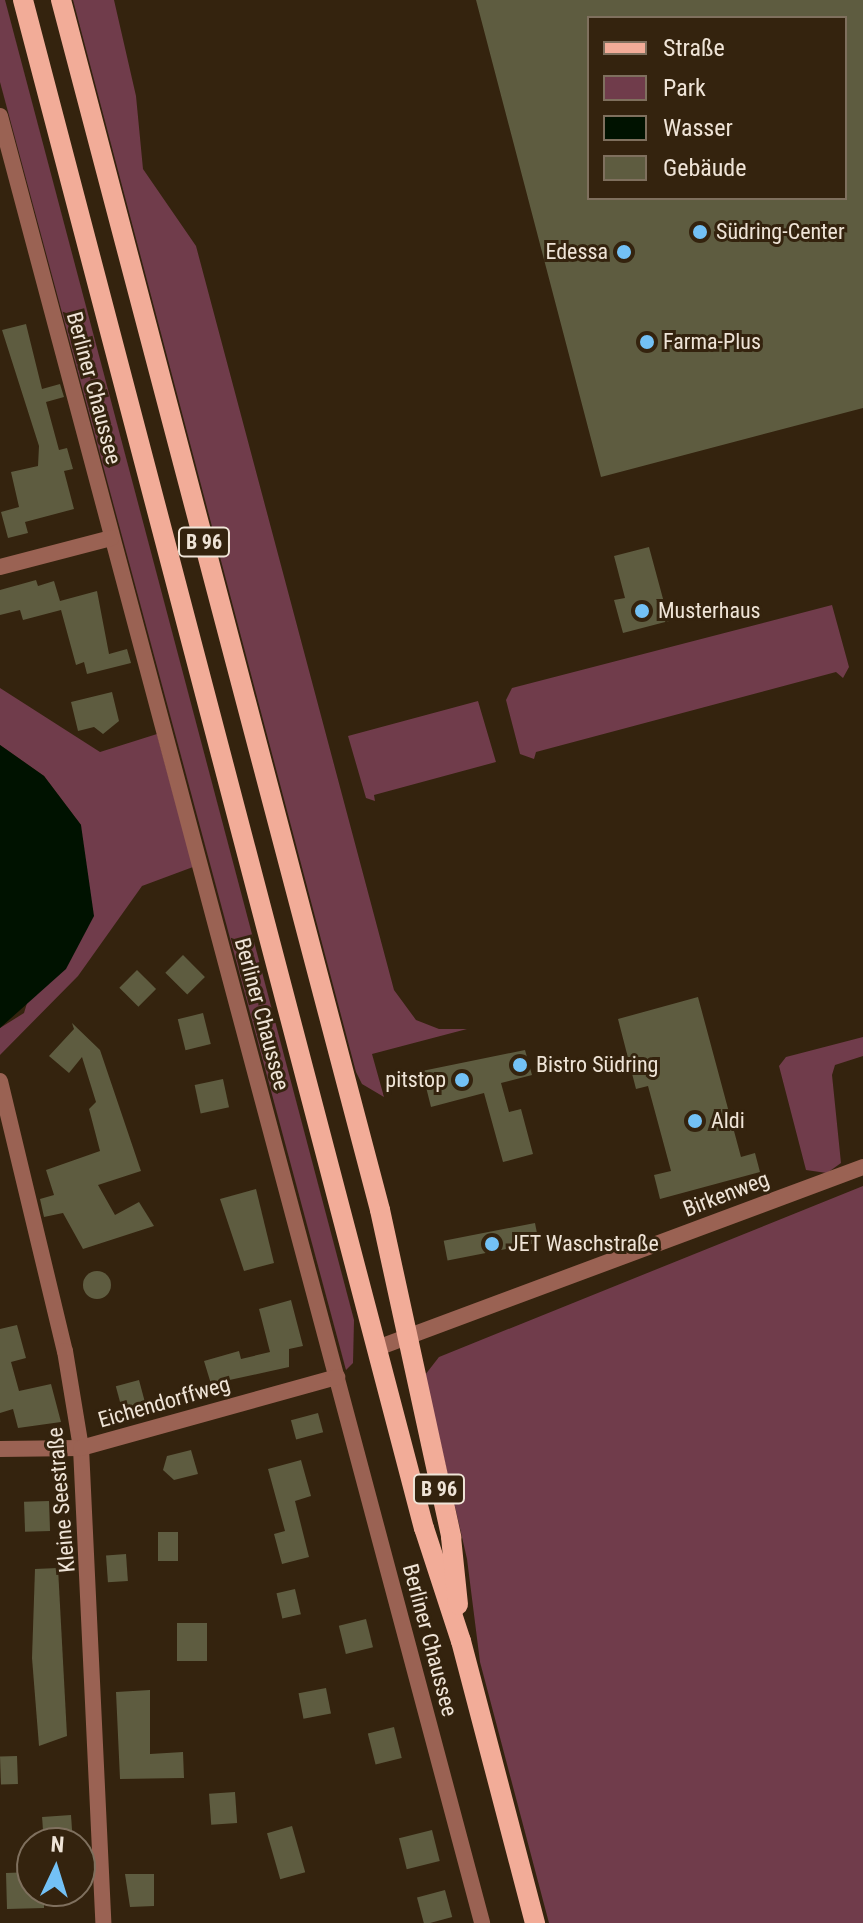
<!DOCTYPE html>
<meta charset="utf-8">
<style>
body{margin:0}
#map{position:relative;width:863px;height:1923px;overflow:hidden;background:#34230e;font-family:"Roboto Condensed",sans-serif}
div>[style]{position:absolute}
.green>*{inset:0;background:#703c4b}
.water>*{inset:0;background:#001200}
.building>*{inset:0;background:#5e5c40;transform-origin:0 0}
.round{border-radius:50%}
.street>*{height:16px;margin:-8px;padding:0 8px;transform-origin:8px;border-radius:8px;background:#9a6253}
.primary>*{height:20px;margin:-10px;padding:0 10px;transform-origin:10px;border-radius:10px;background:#f2ac98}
.dots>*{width:22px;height:22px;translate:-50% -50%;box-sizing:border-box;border:4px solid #34230e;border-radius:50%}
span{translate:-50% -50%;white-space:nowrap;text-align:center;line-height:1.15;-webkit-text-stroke:6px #34230e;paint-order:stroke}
.shield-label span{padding:2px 6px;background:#34230e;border:2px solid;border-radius:6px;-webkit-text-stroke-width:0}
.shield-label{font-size:20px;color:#efe4d7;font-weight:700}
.poi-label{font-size:22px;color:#efe4d7}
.left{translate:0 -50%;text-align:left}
.right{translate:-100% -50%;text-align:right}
.street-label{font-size:22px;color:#efe4d7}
.legend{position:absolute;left:587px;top:16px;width:260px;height:184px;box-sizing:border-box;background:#34230e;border:2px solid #7f705e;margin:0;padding:10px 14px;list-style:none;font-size:24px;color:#efe4d7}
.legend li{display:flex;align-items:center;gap:16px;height:40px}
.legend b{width:40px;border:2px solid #7f705e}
.north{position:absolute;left:16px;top:1827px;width:80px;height:80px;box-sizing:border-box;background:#34230e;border:2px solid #7f705e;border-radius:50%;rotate:4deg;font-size:22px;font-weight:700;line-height:32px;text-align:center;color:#efe4d7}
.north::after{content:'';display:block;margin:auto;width:28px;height:36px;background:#73c1f5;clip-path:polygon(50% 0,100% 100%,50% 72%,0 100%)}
</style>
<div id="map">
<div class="green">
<i style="clip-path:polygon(0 0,5px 0,354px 1320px,353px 1363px,346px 1370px,0 82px)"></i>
<i style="clip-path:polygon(73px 0,114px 0,136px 96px,143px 169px,196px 246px,394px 990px,416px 1020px,439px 1029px,467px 1029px,372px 1054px,384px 1097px,362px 1084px,356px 1072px)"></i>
<i style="clip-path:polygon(832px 605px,849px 667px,843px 678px,836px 672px,536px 752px,534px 759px,520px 754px,506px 700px,512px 688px)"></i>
<i style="clip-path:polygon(0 688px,100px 752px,157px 734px,193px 867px,142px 886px,78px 976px,0 1055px,0 1028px,24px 1013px,81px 825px,44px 776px,0 745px)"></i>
<i style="clip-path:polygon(478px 701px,496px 762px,374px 795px,375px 801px,366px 798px,348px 736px)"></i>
<i style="clip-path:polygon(863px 1037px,863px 1056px,835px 1065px,832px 1075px,841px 1163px,827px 1173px,806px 1170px,779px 1066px,786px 1057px)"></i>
<i style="clip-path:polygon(863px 1186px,863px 1923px,549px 1923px,480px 1662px,467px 1559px,425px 1375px,439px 1357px)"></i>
</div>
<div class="water">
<i style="clip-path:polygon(0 745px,44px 776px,81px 825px,94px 916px,66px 969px,0 1028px)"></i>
</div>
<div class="building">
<i style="clip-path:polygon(evenodd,476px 0,863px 0,863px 408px,601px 477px,476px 0,589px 18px,845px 18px,845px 198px,589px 198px,589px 18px)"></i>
<i style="clip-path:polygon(26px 324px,42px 389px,60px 384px,64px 397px,46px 402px,59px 450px,67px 448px,73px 469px,64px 471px,74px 509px,25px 522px,28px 533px,8px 538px,1px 512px,19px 507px,11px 472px,38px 466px,39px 446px,2px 330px)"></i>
<i style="clip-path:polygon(649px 547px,669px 621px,623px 633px,614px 600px,625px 598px,614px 556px)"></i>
<i style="clip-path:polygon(36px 580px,38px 586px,54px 581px,60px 601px,97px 591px,109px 654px,127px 649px,131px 663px,87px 674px,84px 662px,76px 665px,61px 610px,23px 620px,20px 610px,0 615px,0 590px)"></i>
<i style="clip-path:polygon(112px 692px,119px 721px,103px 734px,94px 727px,78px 731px,71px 702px)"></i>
<i style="left:183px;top:955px;width:31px;height:25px;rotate:45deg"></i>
<i style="left:137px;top:970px;width:27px;height:25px;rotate:45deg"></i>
<i style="clip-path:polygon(698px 997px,741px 1157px,755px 1153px,760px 1172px,660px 1199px,654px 1175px,671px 1171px,648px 1086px,636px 1089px,618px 1019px)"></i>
<i style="left:203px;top:1013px;width:32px;height:26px;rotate:76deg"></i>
<i style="clip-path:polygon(72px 1023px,100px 1050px,141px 1171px,98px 1185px,115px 1215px,139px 1202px,154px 1226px,83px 1249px,63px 1213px,44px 1217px,40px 1199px,54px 1195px,46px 1170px,100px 1151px,89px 1109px,96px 1102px,82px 1057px,69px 1073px,49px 1056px,74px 1029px)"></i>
<i style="clip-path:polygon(525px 1050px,532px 1075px,501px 1083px,509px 1112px,521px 1109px,533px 1154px,503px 1162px,484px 1093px,431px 1107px,422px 1071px)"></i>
<i style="left:223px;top:1079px;width:29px;height:29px;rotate:78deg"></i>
<i style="clip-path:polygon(256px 1189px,274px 1263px,244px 1271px,220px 1199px)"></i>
<i style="left:535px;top:1223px;width:20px;height:93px;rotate:79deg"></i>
<i class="round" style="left:83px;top:1271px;width:28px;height:28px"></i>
<i style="clip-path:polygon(291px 1300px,303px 1346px,289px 1349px,289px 1367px,211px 1384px,204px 1361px,239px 1351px,241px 1359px,270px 1352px,259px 1309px)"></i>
<i style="clip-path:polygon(17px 1325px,26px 1358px,11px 1362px,19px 1391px,51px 1384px,61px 1422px,18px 1428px,13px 1409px,0 1413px,0 1329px)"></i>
<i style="left:139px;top:1380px;width:23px;height:24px;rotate:75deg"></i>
<i style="left:318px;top:1413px;width:20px;height:28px;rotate:75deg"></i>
<i style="clip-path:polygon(191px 1450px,198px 1474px,174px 1480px,163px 1470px,167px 1456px)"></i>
<i style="clip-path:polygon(301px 1460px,311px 1496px,295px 1501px,309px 1557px,282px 1564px,274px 1534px,285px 1531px,268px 1469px)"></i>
<i style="left:49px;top:1501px;width:30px;height:25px;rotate:88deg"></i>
<i style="left:158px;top:1532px;width:20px;height:29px"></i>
<i style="left:126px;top:1554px;width:27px;height:20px;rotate:86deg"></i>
<i style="clip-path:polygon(58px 1568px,67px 1736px,39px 1746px,32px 1658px,35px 1569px)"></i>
<i style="left:295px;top:1589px;width:26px;height:19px;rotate:77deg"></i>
<i style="left:366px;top:1619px;width:29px;height:28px;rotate:76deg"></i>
<i style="left:177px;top:1623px;width:30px;height:38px"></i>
<i style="left:326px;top:1688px;width:26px;height:28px;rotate:79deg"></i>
<i style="clip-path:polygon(150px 1690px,150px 1754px,183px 1752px,184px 1778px,120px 1779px,116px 1692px)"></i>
<i style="left:394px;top:1727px;width:32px;height:27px;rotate:76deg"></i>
<i style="left:17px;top:1756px;width:28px;height:17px;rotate:88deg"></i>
<i style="left:235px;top:1792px;width:31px;height:26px;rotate:86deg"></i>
<i style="left:71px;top:1815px;width:26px;height:29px;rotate:86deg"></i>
<i style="left:292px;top:1826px;width:48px;height:26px;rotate:74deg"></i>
<i style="left:432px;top:1830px;width:32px;height:34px;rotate:76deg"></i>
<i style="clip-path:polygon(32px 1872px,32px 1891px,44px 1891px,44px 1908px,7px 1909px,6px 1873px)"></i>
<i style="clip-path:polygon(125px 1874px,154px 1874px,154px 1906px,130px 1907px)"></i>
<i style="left:445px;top:1890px;width:28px;height:29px;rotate:75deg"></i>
</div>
<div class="street">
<i style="left:0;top:116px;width:1870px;rotate:75.06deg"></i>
<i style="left:0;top:567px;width:115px;rotate:-14.6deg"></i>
<i style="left:0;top:1081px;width:278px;rotate:76.5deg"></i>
<i style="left:65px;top:1351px;width:98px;rotate:80.6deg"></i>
<i style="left:81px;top:1448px;width:476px;rotate:87.3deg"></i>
<i style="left:380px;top:1347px;width:515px;rotate:-20.44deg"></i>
<i style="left:0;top:1449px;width:81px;rotate:-0.7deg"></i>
<i style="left:81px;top:1448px;width:266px;rotate:-15.5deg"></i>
</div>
<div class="primary">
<i style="left:23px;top:0;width:1580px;rotate:75.3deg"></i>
<i style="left:424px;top:1528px;width:119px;rotate:71.9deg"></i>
<i style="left:461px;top:1641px;width:292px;rotate:75.3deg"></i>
<i style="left:61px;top:0;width:1251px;rotate:75.23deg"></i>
<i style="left:380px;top:1210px;width:335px;rotate:77.7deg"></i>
<i style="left:451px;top:1537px;width:68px;rotate:84.1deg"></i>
</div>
<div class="dots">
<i style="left:700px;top:232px;background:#73c1f5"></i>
<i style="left:624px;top:252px;background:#73c1f5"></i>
<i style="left:647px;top:342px;background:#73c1f5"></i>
<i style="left:642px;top:611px;background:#73c1f5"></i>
<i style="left:520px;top:1065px;background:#73c1f5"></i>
<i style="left:462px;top:1080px;background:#73c1f5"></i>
<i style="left:695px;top:1121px;background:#73c1f5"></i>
<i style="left:492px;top:1244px;background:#73c1f5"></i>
</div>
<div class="shield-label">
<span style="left:204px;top:542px">B 96</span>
<span style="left:439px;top:1489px">B 96</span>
</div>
<div class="poi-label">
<span class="left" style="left:716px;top:232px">Südring-Center</span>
<span class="right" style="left:608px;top:252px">Edessa</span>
<span class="left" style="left:663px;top:342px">Farma-Plus</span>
<span class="left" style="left:658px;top:611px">Musterhaus</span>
<span class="left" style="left:536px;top:1065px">Bistro Südring</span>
<span class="right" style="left:446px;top:1080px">pitstop</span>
<span class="left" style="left:711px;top:1121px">Aldi</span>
<span class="left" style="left:508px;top:1244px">JET Waschstraße</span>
</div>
<div class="street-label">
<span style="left:94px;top:388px;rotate:75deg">Berliner Chaussee</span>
<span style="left:262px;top:1014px;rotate:75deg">Berliner Chaussee</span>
<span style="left:726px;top:1194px;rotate:-21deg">Birkenweg</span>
<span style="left:164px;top:1402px;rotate:-16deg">Eichendorffweg</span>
<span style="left:61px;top:1500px;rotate:-95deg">Kleine Seestraße</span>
<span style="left:430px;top:1640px;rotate:75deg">Berliner Chaussee</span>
</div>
<ul class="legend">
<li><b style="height:10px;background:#f2ac98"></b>Straße</li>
<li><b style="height:22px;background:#703c4b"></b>Park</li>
<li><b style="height:22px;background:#001200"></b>Wasser</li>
<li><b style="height:22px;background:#5e5c40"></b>Gebäude</li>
</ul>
<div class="north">N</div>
</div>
